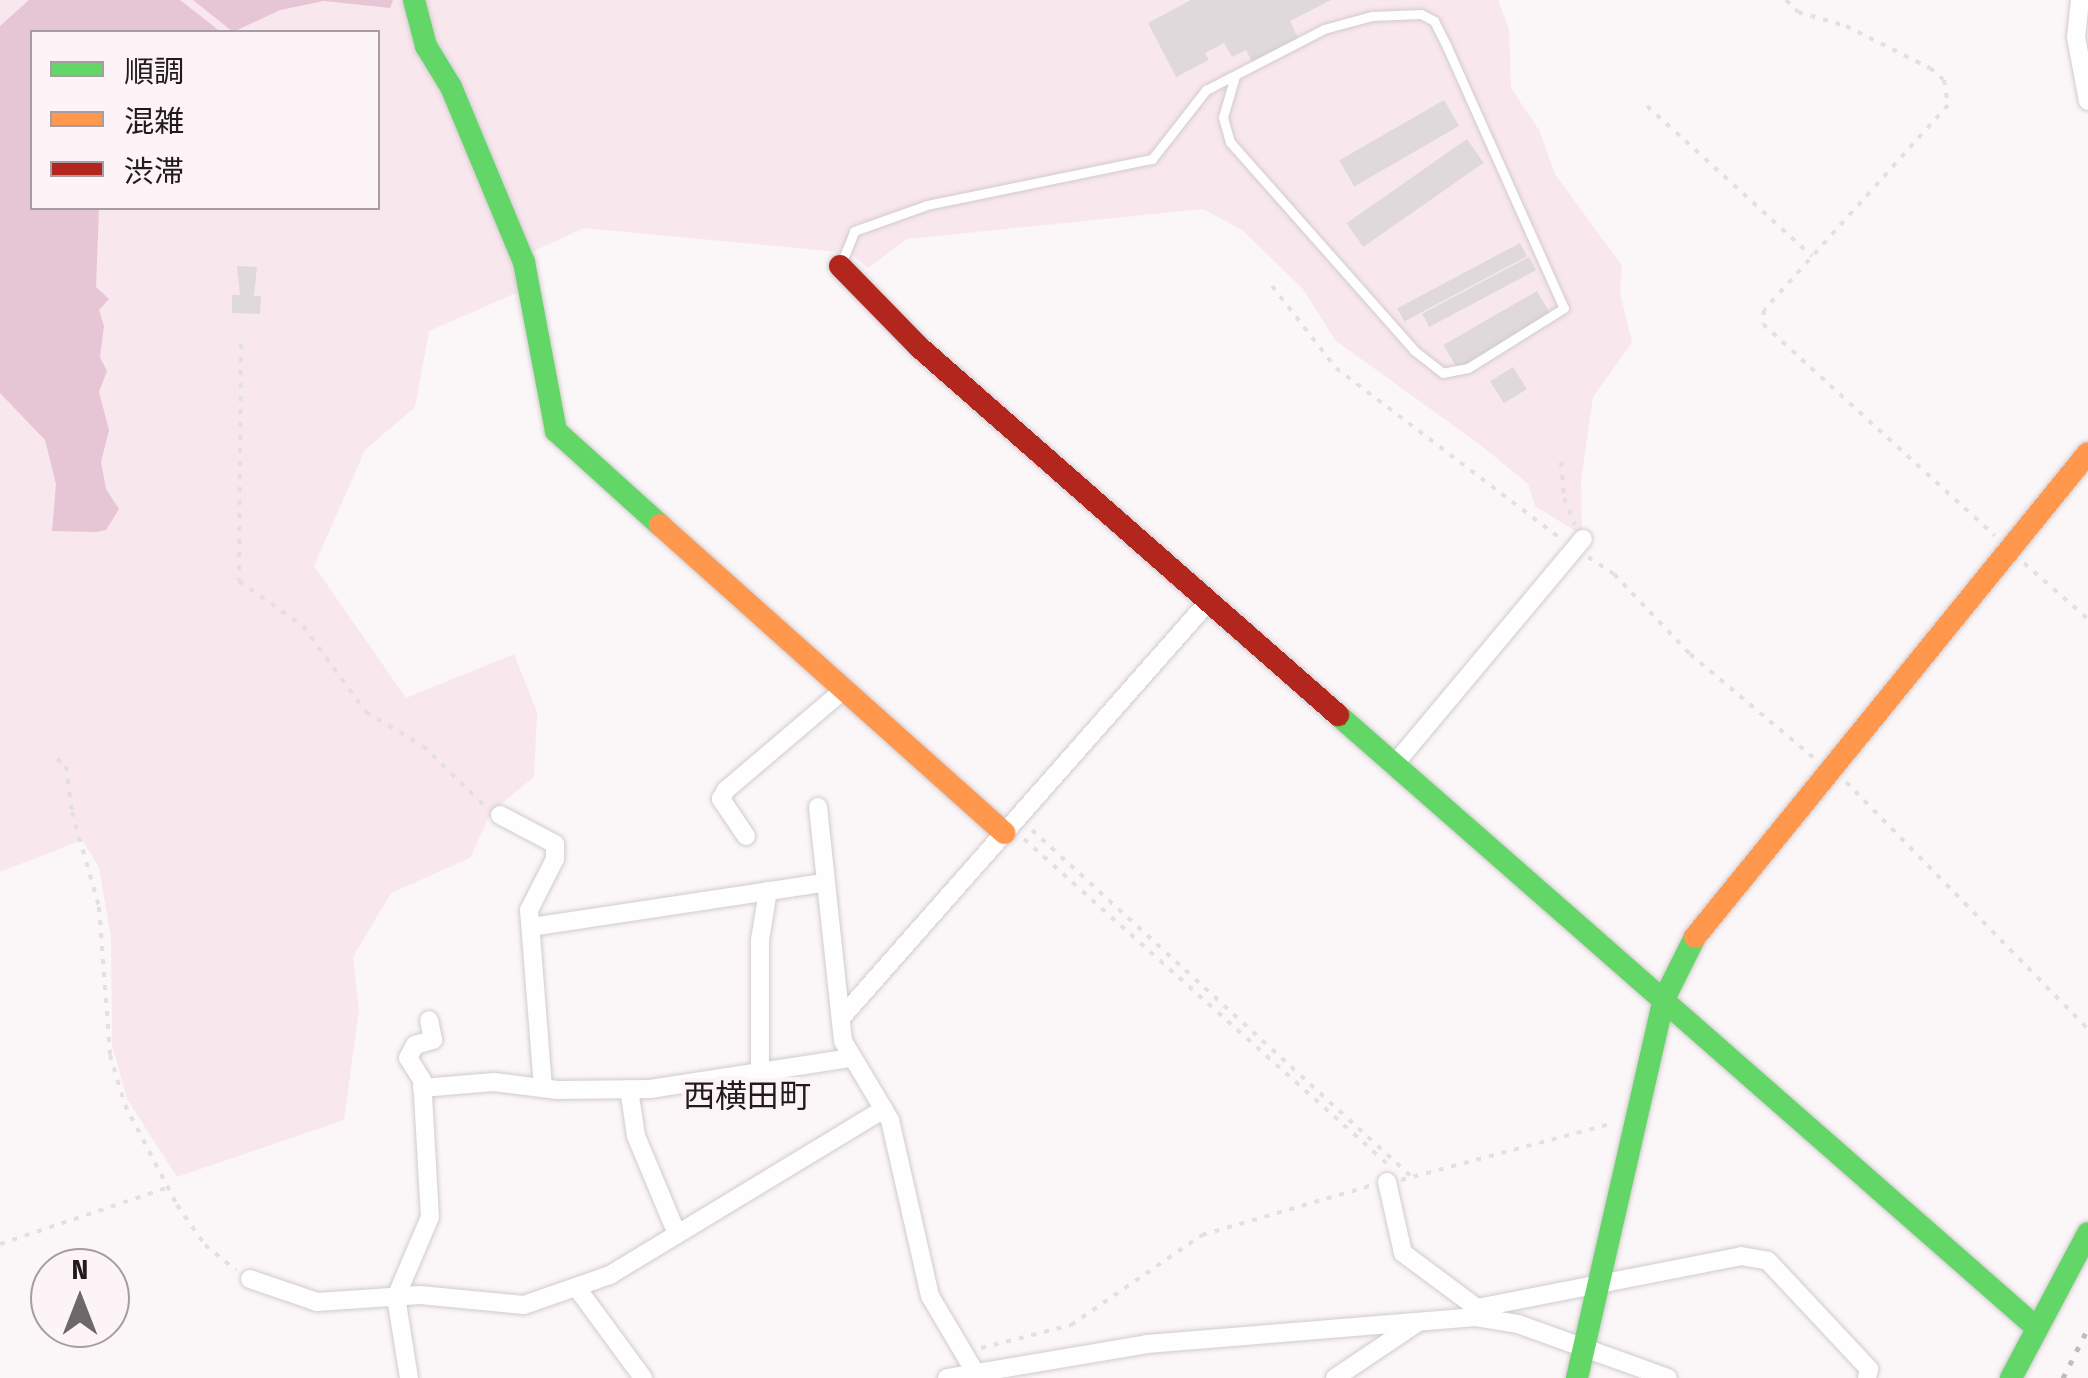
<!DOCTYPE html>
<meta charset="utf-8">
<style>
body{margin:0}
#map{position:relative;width:2088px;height:1378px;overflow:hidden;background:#fbf6f8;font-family:"Fira Sans Condensed","Noto Sans JP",sans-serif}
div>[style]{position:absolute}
.green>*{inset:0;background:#f9e7ee}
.water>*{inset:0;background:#e6c6d4}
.building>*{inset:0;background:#dfd9db;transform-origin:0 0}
.path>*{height:4px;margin-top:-2px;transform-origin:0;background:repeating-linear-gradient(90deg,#e2e0e1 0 5px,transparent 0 13px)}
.roads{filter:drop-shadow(0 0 2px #d1cbce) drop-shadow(0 0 2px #d1cbce)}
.lane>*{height:9px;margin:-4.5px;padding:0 4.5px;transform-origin:4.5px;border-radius:4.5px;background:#fefefe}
.street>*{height:18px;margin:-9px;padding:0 9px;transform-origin:9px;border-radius:9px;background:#fefefe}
.fast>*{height:22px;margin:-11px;padding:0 11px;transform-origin:11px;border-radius:11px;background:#63d668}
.slow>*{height:22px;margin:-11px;padding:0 11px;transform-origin:11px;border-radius:11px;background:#ff974d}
.jam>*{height:22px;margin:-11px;padding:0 11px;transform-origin:11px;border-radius:11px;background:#b3261e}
.rail>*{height:5px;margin-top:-2.5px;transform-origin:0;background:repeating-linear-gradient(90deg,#bdbbbc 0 5px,transparent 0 15px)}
span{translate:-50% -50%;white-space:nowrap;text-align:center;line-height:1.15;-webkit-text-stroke:9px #fdf4f8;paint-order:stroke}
.quarter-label{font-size:32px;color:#221b1e}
.legend{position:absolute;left:30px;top:30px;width:350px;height:180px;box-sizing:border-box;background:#fdf4f8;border:2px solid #a59da1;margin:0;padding:12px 18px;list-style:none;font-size:30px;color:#221b1e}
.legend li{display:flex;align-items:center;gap:20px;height:50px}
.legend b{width:50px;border:2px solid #a59da1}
.north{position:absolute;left:30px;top:1248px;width:100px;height:100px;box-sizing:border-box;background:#fdf4f8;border:2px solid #a59da1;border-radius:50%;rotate:0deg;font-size:28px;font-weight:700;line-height:40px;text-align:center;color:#221b1e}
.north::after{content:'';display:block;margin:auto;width:35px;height:45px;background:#6e686a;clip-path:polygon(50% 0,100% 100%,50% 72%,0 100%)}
</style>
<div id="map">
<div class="green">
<i style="clip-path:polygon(evenodd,0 0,1498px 0,1509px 29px,1511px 88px,1539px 130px,1555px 174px,1622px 266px,1620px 293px,1632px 342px,1593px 397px,1581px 480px,1582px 535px,1535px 506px,1528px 484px,1478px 443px,1336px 341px,1303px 289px,1242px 230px,1203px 209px,907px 239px,868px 268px,850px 253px,584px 228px,512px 261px,523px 290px,429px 331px,415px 407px,365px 450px,314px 566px,406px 698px,514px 654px,537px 712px,534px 777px,491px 812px,470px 858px,391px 893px,353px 957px,359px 1010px,344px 1120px,177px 1177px,127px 1099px,112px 1045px,111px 938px,99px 867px,82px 840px,0 872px,0 0,32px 32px,378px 32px,378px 208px,32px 208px,32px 32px)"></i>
</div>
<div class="water">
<i style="clip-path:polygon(29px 0,180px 0,221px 32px,32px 32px,32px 208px,99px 208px,96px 287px,109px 299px,99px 310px,104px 326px,100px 357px,107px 371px,99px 392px,109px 430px,101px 462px,106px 489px,119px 509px,106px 530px,96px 532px,52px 531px,56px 484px,45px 440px,0 393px,0 26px)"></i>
<i style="clip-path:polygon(193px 0,393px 0,390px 8px,324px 1px,280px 10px,233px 32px)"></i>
</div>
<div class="building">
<i style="clip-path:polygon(1191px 0,1331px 0,1290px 21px,1298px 38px,1252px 62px,1246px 50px,1232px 57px,1224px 43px,1205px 53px,1209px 60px,1176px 77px,1148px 23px)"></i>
<i style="left:1444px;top:100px;width:30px;height:121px;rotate:60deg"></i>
<i style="left:1467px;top:139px;width:29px;height:147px;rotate:55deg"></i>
<i style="left:1520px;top:243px;width:15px;height:139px;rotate:62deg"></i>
<i style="left:1529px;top:257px;width:15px;height:121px;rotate:62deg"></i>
<i style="clip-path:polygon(237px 266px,257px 267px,254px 296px,261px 296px,260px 314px,232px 313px,232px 295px,240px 295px)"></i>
<i style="left:1537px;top:291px;width:28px;height:108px;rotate:60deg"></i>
<i style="left:1513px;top:367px;width:26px;height:27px;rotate:58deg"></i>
</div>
<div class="path">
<i style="left:1786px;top:0;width:17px;rotate:45deg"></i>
<i style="left:1798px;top:12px;width:50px;rotate:16.3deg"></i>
<i style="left:1846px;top:26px;width:94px;rotate:26.6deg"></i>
<i style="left:1930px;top:68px;width:18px;rotate:41deg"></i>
<i style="left:1944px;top:80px;width:25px;rotate:81deg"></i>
<i style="left:1948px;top:105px;width:275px;rotate:131.9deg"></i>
<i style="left:1764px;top:310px;width:14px;rotate:94deg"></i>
<i style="left:1763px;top:324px;width:314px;rotate:42.4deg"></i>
<i style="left:1647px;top:106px;width:223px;rotate:42.3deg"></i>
<i style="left:1272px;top:286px;width:104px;rotate:52deg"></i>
<i style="left:1336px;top:368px;width:280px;rotate:37.2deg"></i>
<i style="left:241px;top:344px;width:237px;rotate:90.5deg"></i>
<i style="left:239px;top:581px;width:78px;rotate:35.1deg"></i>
<i style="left:303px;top:626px;width:107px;rotate:53.8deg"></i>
<i style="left:366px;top:712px;width:66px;rotate:30.8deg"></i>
<i style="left:423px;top:746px;width:86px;rotate:44.1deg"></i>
<i style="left:1561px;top:462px;width:36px;rotate:85deg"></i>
<i style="left:1564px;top:498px;width:29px;rotate:68deg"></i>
<i style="left:1588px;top:557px;width:31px;rotate:33deg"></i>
<i style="left:1614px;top:574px;width:110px;rotate:46.5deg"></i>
<i style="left:1690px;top:654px;width:163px;rotate:40deg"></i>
<i style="left:2024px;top:563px;width:85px;rotate:41.2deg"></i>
<i style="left:57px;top:759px;width:11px;rotate:38deg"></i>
<i style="left:66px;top:766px;width:46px;rotate:82.6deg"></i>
<i style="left:72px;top:812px;width:99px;rotate:74.1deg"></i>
<i style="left:99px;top:907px;width:148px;rotate:85.7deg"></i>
<i style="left:110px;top:1055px;width:52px;rotate:73.3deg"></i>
<i style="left:125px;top:1105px;width:113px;rotate:62.5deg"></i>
<i style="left:177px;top:1205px;width:49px;rotate:55deg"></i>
<i style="left:205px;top:1245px;width:40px;rotate:39deg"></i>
<i style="left:1846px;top:782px;width:346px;rotate:45.6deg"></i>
<i style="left:1032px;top:830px;width:519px;rotate:42.42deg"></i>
<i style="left:1024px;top:839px;width:486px;rotate:41.8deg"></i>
<i style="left:1401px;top:1180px;width:220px;rotate:-15deg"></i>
<i style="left:0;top:1244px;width:175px;rotate:-18.6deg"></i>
<i style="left:981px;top:1348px;width:93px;rotate:-14.3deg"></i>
<i style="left:1071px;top:1325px;width:159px;rotate:-34.5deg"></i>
<i style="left:1202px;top:1235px;width:178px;rotate:-16.3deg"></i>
</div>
<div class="roads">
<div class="lane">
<i style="left:841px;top:264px;width:35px;rotate:-68deg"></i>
<i style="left:854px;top:231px;width:77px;rotate:-19.6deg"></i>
<i style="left:927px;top:205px;width:230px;rotate:-11.6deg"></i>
<i style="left:1152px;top:159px;width:88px;rotate:-52deg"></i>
<i style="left:1206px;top:90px;width:133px;rotate:-27.3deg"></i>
<i style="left:1324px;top:29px;width:50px;rotate:-15.2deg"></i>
<i style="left:1372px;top:16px;width:49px;rotate:-2.3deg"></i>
<i style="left:1421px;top:14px;width:15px;rotate:28deg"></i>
<i style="left:1434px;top:21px;width:29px;rotate:63deg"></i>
<i style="left:1447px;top:47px;width:286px;rotate:65.9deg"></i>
<i style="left:1564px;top:308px;width:113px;rotate:148deg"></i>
<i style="left:1468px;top:368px;width:25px;rotate:169deg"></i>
<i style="left:1443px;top:373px;width:37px;rotate:-142deg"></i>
<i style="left:1414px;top:350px;width:278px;rotate:-131.5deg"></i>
<i style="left:1230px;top:142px;width:26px;rotate:-106deg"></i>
<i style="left:1223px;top:117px;width:43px;rotate:-73.7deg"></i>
</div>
<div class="street">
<i style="left:2080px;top:0;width:37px;rotate:96deg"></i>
<i style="left:2076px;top:37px;width:65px;rotate:79.4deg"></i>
<i style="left:1393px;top:766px;width:296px;rotate:-50.1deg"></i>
<i style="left:818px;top:807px;width:235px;rotate:83.9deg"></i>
<i style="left:843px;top:1041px;width:92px;rotate:59.3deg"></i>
<i style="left:890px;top:1120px;width:180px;rotate:77.2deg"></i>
<i style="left:930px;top:1296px;width:88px;rotate:59.4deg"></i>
<i style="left:500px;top:815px;width:62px;rotate:27.8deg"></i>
<i style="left:555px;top:844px;width:15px;rotate:90deg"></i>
<i style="left:555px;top:859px;width:57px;rotate:117deg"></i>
<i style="left:529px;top:910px;width:177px;rotate:85.5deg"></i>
<i style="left:746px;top:836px;width:45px;rotate:-124deg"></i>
<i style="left:721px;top:799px;width:10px;rotate:-61deg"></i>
<i style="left:726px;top:790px;width:157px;rotate:-40.4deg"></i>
<i style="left:531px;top:927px;width:295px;rotate:-8.6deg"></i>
<i style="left:841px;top:1018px;width:555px;rotate:-48.58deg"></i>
<i style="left:760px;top:1071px;width:131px;rotate:-90deg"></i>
<i style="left:760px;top:940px;width:50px;rotate:-80.7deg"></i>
<i style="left:422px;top:1088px;width:72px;rotate:-4.8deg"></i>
<i style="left:494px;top:1082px;width:64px;rotate:7.2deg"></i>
<i style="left:557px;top:1090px;width:93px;rotate:-0.6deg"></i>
<i style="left:650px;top:1089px;width:202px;rotate:-8.8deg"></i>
<i style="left:629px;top:1089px;width:48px;rotate:81.5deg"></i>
<i style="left:636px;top:1136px;width:106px;rotate:67.3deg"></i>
<i style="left:1387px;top:1182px;width:73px;rotate:77.3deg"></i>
<i style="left:1403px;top:1253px;width:92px;rotate:36.6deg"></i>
<i style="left:1477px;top:1308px;width:9px;rotate:96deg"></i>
<i style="left:250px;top:1279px;width:71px;rotate:18.9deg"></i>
<i style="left:317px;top:1302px;width:103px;rotate:-3.9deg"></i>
<i style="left:420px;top:1295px;width:104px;rotate:5.5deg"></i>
<i style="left:524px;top:1305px;width:91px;rotate:-19.2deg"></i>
<i style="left:610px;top:1275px;width:320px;rotate:-31.2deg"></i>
<i style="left:577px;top:1288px;width:112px;rotate:53.7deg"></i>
<i style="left:1477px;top:1308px;width:269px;rotate:-11.1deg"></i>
<i style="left:1741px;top:1256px;width:27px;rotate:10deg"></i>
<i style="left:1768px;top:1261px;width:148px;rotate:46.9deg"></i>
<i style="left:1869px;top:1369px;width:9px;rotate:103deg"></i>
<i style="left:409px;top:1378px;width:82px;rotate:-99.1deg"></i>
<i style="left:396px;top:1297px;width:87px;rotate:-67deg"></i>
<i style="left:430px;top:1217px;width:137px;rotate:-93.3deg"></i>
<i style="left:422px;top:1080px;width:26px;rotate:-122deg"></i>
<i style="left:408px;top:1058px;width:15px;rotate:-62deg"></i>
<i style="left:415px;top:1045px;width:19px;rotate:-16deg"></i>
<i style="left:433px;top:1040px;width:20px;rotate:-101deg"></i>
<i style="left:947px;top:1378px;width:203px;rotate:-9.6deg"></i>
<i style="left:1147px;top:1344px;width:330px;rotate:-4.7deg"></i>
<i style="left:1476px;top:1317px;width:43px;rotate:9.5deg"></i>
<i style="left:1518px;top:1324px;width:159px;rotate:19.8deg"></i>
<i style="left:1335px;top:1378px;width:99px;rotate:-33.9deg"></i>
</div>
<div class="fast">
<i style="left:414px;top:0;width:48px;rotate:75.4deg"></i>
<i style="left:426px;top:46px;width:48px;rotate:58.6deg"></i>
<i style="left:451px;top:87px;width:190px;rotate:67.4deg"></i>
<i style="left:524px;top:262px;width:172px;rotate:79.3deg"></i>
<i style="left:556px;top:431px;width:140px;rotate:42.1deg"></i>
<i style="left:1338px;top:715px;width:930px;rotate:41.25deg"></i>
<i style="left:1577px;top:1378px;width:387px;rotate:-77.1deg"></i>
<i style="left:1663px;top:1001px;width:72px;rotate:-63.4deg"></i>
<i style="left:2011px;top:1378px;width:164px;rotate:-62deg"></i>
</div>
<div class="slow">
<i style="left:660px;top:525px;width:462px;rotate:41.8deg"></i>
<i style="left:1695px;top:937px;width:623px;rotate:-50.92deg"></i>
</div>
<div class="jam">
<i style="left:840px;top:266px;width:113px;rotate:45.7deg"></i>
<i style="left:919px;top:347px;width:558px;rotate:41.29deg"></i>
</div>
</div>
<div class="rail">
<i style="left:2063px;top:1378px;width:56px;rotate:-63.4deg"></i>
</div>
<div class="quarter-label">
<span style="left:747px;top:1096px">西横田町</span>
</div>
<ul class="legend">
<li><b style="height:12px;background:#63d668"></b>順調</li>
<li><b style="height:12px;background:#ff974d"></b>混雑</li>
<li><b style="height:12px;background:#b3261e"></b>渋滞</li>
</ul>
<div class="north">N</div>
</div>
